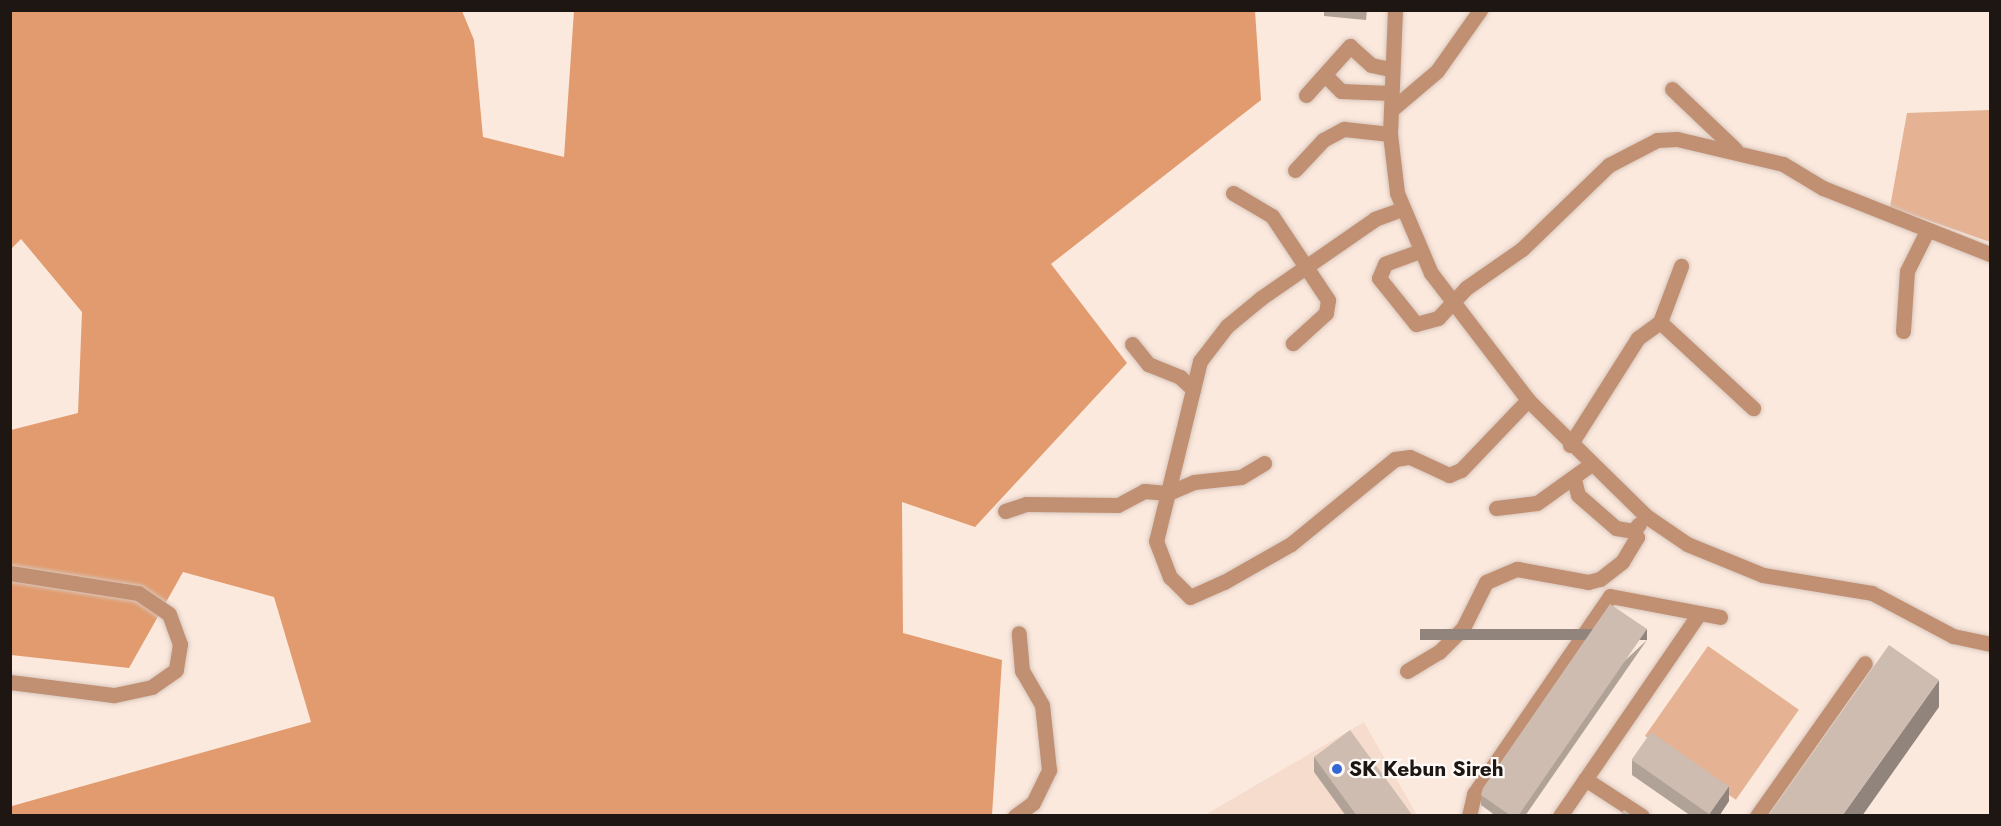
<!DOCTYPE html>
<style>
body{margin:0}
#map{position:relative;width:2001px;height:826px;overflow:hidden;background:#fce9de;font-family:Jost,sans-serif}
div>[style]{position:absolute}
.built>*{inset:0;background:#f6dccc}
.green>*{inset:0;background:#e5b293;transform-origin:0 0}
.forest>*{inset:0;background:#e19b6e}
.roads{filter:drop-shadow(0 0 2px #d8c7bd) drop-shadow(0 0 2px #d8c7bd)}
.minor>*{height:15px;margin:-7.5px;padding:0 7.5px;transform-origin:7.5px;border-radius:7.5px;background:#c19072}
.wall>*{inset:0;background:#b1a298}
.shaded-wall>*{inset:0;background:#90847c;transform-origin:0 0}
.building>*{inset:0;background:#cebcb1;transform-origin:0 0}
.dots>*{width:16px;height:16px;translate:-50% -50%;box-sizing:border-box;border:3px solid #fefaf8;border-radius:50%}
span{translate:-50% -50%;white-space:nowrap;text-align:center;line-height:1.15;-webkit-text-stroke:4.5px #fefaf8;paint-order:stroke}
.poi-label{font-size:21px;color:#1d1612;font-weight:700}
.left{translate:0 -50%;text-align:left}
.frame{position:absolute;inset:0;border:12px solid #1d1612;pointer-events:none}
</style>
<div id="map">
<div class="built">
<i style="clip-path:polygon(1364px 722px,1417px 815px,1203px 816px)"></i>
</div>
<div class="green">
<i style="clip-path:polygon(1990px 110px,1990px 242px,1890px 207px,1907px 113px)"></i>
<i style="left:1708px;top:646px;width:111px;height:110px;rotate:35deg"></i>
</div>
<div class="forest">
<i style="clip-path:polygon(11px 11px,462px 11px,474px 40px,483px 137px,564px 157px,574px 11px,1255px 11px,1261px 100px,1051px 264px,1127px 363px,975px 527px,902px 502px,903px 633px,1002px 660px,992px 815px,11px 815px,12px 806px,311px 722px,274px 597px,183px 572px,129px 668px,11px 655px,11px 430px,78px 413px,82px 312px,21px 239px,11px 249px)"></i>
</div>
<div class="roads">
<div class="minor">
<i style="left:1395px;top:10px;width:124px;rotate:92.3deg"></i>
<i style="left:1390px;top:134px;width:59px;rotate:83.2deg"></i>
<i style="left:1397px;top:193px;width:87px;rotate:67deg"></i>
<i style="left:1431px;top:273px;width:160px;rotate:52.6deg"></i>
<i style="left:1528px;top:400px;width:165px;rotate:44.5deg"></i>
<i style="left:1646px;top:516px;width:50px;rotate:34.3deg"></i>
<i style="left:1687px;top:544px;width:82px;rotate:22.2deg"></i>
<i style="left:1763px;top:575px;width:110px;rotate:9.4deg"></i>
<i style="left:1872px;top:593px;width:92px;rotate:28deg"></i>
<i style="left:1953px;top:636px;width:38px;rotate:12deg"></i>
<i style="left:1326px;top:76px;width:21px;rotate:45deg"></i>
<i style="left:1341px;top:91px;width:49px;rotate:2.3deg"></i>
<i style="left:1672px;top:89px;width:87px;rotate:43.6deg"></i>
<i style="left:1306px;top:95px;width:66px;rotate:-48.1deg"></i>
<i style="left:1350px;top:46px;width:28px;rotate:42deg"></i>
<i style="left:1371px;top:65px;width:19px;rotate:12deg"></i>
<i style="left:1391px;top:110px;width:60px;rotate:-40.3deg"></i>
<i style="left:1437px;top:71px;width:75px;rotate:-54.8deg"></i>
<i style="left:1295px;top:170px;width:41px;rotate:-47deg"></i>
<i style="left:1323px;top:140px;width:24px;rotate:-28deg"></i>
<i style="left:1344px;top:129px;width:46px;rotate:6.2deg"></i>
<i style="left:1233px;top:193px;width:45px;rotate:30.5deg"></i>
<i style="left:1272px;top:216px;width:101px;rotate:56.3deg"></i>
<i style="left:1328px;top:300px;width:13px;rotate:99deg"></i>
<i style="left:1326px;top:313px;width:45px;rotate:137.7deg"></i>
<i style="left:1402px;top:209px;width:29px;rotate:160deg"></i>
<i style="left:1375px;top:219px;width:139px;rotate:145.3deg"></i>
<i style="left:1261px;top:298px;width:44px;rotate:140.5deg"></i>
<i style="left:1227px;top:326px;width:44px;rotate:127.6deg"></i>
<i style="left:1200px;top:361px;width:185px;rotate:103.7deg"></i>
<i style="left:1156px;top:541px;width:39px;rotate:69deg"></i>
<i style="left:1170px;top:577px;width:28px;rotate:45deg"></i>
<i style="left:1190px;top:597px;width:37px;rotate:-24deg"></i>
<i style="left:1224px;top:582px;width:77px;rotate:-29.6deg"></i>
<i style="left:1291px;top:544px;width:134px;rotate:-39.3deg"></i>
<i style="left:1395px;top:459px;width:15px;rotate:-8deg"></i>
<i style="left:1410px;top:457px;width:43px;rotate:24.8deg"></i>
<i style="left:1449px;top:475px;width:13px;rotate:-23deg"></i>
<i style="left:1461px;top:470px;width:97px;rotate:-46.3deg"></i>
<i style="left:1420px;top:251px;width:37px;rotate:160deg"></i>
<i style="left:1385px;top:264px;width:15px;rotate:113deg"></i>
<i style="left:1379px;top:278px;width:59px;rotate:51.2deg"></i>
<i style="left:1416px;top:324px;width:23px;rotate:-15deg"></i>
<i style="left:1438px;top:318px;width:41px;rotate:-47deg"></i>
<i style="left:1466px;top:288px;width:68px;rotate:-34.9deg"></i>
<i style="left:1522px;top:249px;width:121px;rotate:-44deg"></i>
<i style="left:1609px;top:165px;width:54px;rotate:-27.5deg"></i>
<i style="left:1657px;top:140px;width:20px;rotate:-3deg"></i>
<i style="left:1677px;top:139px;width:109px;rotate:13.3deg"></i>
<i style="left:1783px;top:164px;width:47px;rotate:31deg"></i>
<i style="left:1823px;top:188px;width:180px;rotate:21.6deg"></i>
<i style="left:1660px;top:322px;width:127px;rotate:42.8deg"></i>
<i style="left:1903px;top:331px;width:60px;rotate:-86.2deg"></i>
<i style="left:1907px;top:271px;width:42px;rotate:-63.4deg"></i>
<i style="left:1132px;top:344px;width:26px;rotate:51deg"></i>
<i style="left:1148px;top:364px;width:35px;rotate:22deg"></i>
<i style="left:1180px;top:377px;width:18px;rotate:43deg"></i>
<i style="left:1570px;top:445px;width:127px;rotate:-57.6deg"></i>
<i style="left:1638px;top:338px;width:27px;rotate:-36deg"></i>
<i style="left:1660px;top:322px;width:60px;rotate:-69.4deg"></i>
<i style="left:1574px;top:479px;width:16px;rotate:76deg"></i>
<i style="left:1578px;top:495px;width:50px;rotate:41deg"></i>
<i style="left:1616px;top:528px;width:17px;rotate:10deg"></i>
<i style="left:1633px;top:531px;width:9px;rotate:-49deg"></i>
<i style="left:1496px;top:508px;width:41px;rotate:-7deg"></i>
<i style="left:1537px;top:503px;width:65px;rotate:-35.6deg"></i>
<i style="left:1005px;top:511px;width:22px;rotate:-18deg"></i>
<i style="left:1026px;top:504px;width:92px;rotate:0.6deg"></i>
<i style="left:1118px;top:505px;width:30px;rotate:-28deg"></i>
<i style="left:1144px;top:491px;width:24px;rotate:5deg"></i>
<i style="left:1168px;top:493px;width:28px;rotate:-23deg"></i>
<i style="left:1194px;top:482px;width:47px;rotate:-6.1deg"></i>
<i style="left:1241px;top:477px;width:27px;rotate:-31deg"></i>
<i style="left:10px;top:573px;width:130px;rotate:8.9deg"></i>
<i style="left:138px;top:593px;width:37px;rotate:34deg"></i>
<i style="left:169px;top:614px;width:32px;rotate:70deg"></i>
<i style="left:180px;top:644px;width:26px;rotate:99deg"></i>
<i style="left:176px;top:670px;width:29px;rotate:145deg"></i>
<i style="left:152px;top:687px;width:40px;rotate:168deg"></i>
<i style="left:113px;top:695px;width:104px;rotate:-172.8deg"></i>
<i style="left:1407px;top:671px;width:37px;rotate:-31deg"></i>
<i style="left:1439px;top:652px;width:34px;rotate:-45deg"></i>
<i style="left:1463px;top:628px;width:51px;rotate:-63.4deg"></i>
<i style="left:1486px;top:582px;width:34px;rotate:-23deg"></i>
<i style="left:1517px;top:569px;width:72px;rotate:10.4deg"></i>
<i style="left:1588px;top:582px;width:12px;rotate:-14deg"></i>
<i style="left:1600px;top:579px;width:28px;rotate:-38deg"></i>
<i style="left:1622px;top:562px;width:29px;rotate:-59deg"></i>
<i style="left:1637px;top:537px;width:7px;rotate:-124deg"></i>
<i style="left:1585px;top:779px;width:68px;rotate:33deg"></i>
<i style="left:1015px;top:816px;width:22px;rotate:-36deg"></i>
<i style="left:1033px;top:803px;width:37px;rotate:-64deg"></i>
<i style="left:1049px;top:770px;width:65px;rotate:-96.1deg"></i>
<i style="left:1042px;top:705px;width:39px;rotate:-120deg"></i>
<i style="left:1022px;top:671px;width:38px;rotate:-95deg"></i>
<i style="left:1469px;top:816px;width:23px;rotate:-77deg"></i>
<i style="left:1474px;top:794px;width:240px;rotate:-55.5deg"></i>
<i style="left:1610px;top:596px;width:112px;rotate:10.8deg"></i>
<i style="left:1560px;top:816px;width:245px;rotate:-55.5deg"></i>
<i style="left:1757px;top:816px;width:187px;rotate:-54.8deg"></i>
</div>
</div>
<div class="wall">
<i style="clip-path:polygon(1324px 10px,1367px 10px,1366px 20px,1324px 16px)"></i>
<i style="clip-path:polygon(1647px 640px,1525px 816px,1496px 816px,1481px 805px,1481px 795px)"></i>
<i style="clip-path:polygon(1314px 757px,1413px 816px,1346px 816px,1314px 772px)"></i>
<i style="clip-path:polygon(1632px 760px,1729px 801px,1719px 816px,1691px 816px,1632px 775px)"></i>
</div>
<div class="shaded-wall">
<i style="left:1647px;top:629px;width:11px;height:227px;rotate:90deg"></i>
<i style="clip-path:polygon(1939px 680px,1939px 707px,1862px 816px,1842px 816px)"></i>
<i style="clip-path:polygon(1729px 786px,1729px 801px,1719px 816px,1710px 816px,1710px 813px)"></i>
</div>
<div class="building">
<i style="clip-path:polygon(1610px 604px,1647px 629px,1518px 816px,1511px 816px,1481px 795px,1483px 788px)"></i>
<i style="clip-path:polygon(1889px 645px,1939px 680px,1842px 816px,1768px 816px)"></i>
<i style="clip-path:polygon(1350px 730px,1413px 816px,1357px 816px,1314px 757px)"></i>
<i style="left:1651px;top:732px;width:95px;height:34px;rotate:35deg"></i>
<i style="clip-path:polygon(1624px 810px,1633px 816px,1620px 816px)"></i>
</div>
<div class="dots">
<i style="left:1337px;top:769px;background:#3468d7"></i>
</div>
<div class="poi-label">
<span class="left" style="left:1349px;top:769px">SK Kebun Sireh</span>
</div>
<div class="frame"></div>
</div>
